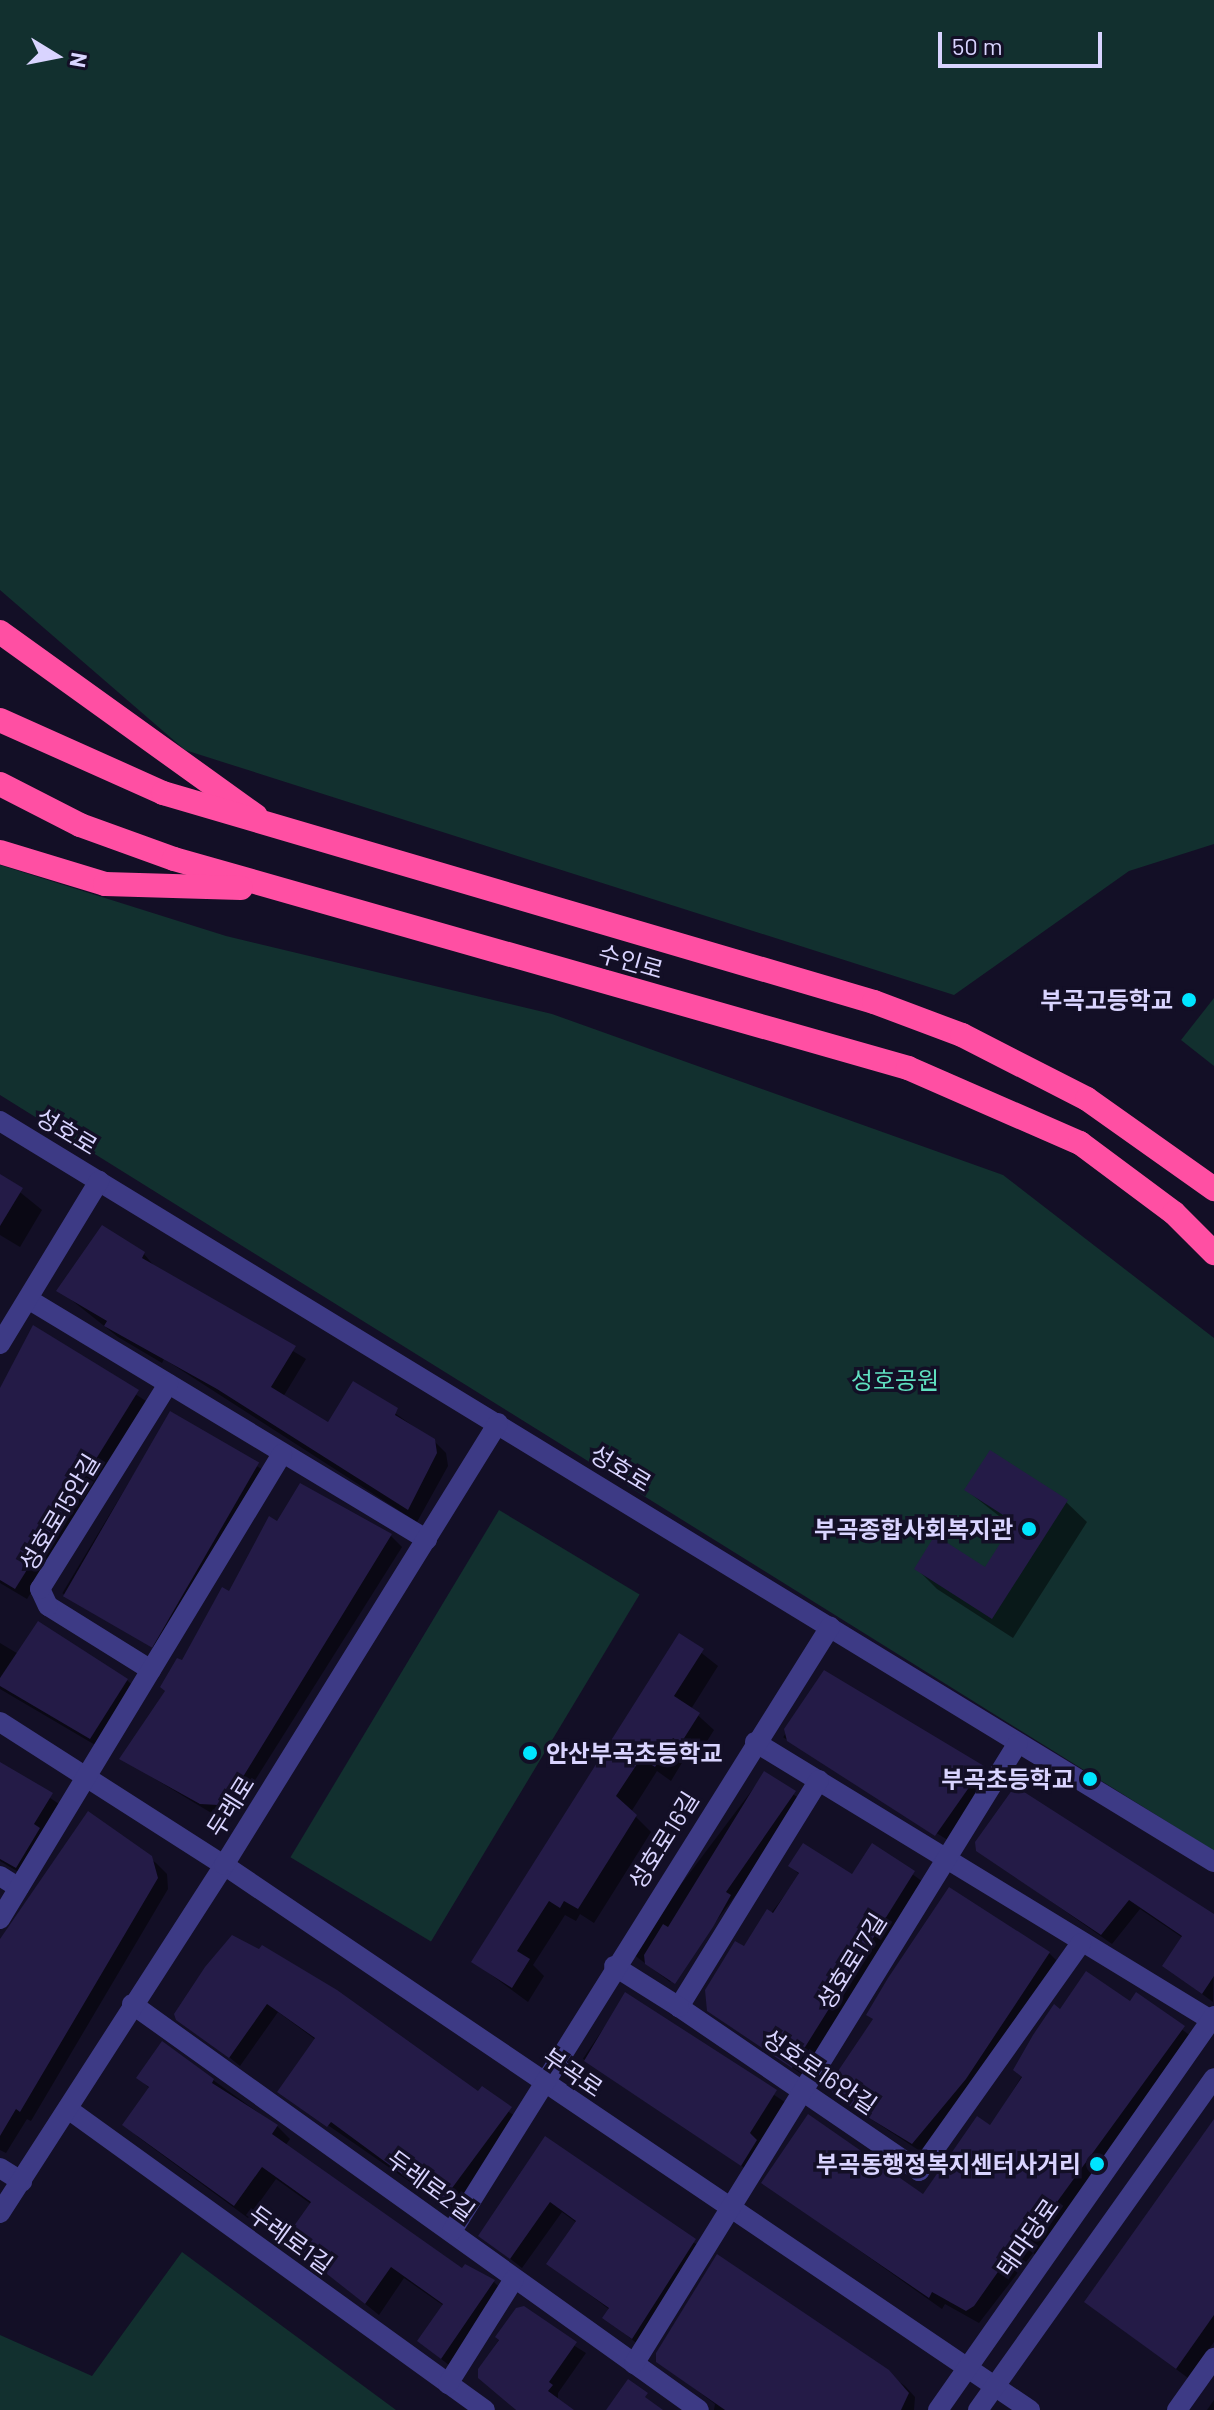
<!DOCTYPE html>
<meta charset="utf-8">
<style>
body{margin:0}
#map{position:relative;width:1214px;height:2410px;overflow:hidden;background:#130f26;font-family:Barlow,"Noto Sans KR",sans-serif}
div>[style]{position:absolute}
.green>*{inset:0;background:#12302f;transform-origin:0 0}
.shadow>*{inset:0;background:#0007;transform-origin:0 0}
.building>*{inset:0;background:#241b47;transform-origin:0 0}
.minor>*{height:20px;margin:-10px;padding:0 10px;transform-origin:10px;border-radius:10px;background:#3d3a85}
.highway>*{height:24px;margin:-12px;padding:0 12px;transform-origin:12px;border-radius:12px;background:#ff4fa3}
.dots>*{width:22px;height:22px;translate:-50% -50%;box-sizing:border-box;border:4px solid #130f26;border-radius:50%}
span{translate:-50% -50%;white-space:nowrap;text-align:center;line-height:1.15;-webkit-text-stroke:7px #130f26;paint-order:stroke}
.street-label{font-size:24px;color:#d9d4ff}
.poi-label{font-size:24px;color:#d9d4ff;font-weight:700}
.right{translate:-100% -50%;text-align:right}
.left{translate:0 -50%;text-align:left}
.park-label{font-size:24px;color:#5fe0c0}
.north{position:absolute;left:16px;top:16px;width:80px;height:80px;-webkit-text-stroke:6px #130f26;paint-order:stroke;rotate:100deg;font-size:22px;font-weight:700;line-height:32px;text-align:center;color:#d9d4ff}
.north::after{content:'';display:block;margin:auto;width:28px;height:36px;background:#d9d4ff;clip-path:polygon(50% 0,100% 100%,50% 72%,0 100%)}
.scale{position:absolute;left:938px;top:32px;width:164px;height:36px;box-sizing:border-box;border:4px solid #d9d4ff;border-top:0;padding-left:10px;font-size:24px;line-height:28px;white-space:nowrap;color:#d9d4ff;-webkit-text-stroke:6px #130f26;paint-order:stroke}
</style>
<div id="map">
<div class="green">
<i style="clip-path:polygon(0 0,1214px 0,1214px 844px,1129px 871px,954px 995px,185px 750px,0 590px)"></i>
<i style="clip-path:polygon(0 865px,226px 936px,552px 1014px,1003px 1175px,1214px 1338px,1214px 1851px,0 1095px)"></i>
<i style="clip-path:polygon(1214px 998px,1214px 1066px,1181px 1040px)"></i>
<i style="left:499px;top:1510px;width:164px;height:405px;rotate:31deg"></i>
<i style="clip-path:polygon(182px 2252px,396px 2410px,0 2410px,0 2335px,92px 2376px)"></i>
</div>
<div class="shadow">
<i style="clip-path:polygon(0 1176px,42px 1210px,20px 1247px,0 1235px)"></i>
<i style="clip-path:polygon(144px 1254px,155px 1267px,306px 1359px,283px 1397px,329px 1424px,354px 1384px,434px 1441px,446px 1453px,448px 1466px,417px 1522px,164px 1359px,162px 1363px,118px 1337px,59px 1290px)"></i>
<i style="clip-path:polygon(33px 1328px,149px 1403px,27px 1599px,0 1583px,0 1391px)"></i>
<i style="left:170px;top:1414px;width:115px;height:209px;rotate:31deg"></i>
<i style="clip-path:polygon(966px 1490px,1066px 1502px,1087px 1522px,1013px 1638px,937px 1589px,916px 1568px,986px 1570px,1013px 1527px)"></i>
<i style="clip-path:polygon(278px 1523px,391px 1536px,402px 1547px,235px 1812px,213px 1814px,122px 1759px)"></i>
<i style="clip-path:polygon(680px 1636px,718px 1666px,691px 1709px,714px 1730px,697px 1757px,689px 1751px,671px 1781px,657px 1771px,631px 1812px,651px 1832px,594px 1923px,580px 1914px,576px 1921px,565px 1915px,533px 1965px,544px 1976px,528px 2002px,474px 1962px)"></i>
<i style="clip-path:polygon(0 1643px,20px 1655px,127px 1680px,139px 1692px,102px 1749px,0 1689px)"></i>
<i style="left:824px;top:1672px;width:201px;height:77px;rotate:32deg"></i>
<i style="clip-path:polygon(0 1764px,62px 1806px,27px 1877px,0 1861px)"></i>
<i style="left:765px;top:1773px;width:50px;height:224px;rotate:37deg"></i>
<i style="clip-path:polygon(88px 1813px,156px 1863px,167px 1874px,168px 1889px,31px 2121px,27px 2119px,6px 2153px,0 2150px,0 1944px)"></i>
<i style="clip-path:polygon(873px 1845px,923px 1882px,803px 2075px,709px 2010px,744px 1949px,800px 1875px,790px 1866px,852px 1877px)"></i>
<i style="clip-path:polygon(978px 1850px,1214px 1917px,1213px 2002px,1164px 1966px,1183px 1938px,1140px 1909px,1112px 1944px)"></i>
<i style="clip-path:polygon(232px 1937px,520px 2119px,452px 2211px,280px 2092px,316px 2040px,278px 2012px,240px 2066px,176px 2014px)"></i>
<i style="clip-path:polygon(1049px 1953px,1059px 1963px,923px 2153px,834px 2095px)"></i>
<i style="left:626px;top:1995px;width:195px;height:77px;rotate:34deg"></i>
<i style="clip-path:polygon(1136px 1995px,1196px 2040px,1039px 2257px,1033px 2253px,979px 2323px,945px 2304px,942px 2309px,764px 2183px,923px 2197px,990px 2128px,1061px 2012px,1131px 2004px)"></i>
<i style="clip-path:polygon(138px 2077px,213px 2080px,277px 2126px,290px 2139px,285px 2146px,463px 2271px,466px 2267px,494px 2282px,507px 2295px,455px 2370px,419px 2341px,444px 2306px,404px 2278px,379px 2315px,286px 2240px,311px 2204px,276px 2179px,248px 2218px,138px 2137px,125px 2124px,150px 2089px)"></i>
<i style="clip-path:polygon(1214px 2123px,1214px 2342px,1188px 2378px,1086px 2302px)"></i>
<i style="clip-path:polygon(545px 2139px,706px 2251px,644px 2349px,605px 2318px,610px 2310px,549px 2264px,577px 2223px,562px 2212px,522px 2268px,481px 2236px)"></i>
<i style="clip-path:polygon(718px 2257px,905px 2386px,915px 2397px,914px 2410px,714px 2410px,715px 2404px,658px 2361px)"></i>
<i style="clip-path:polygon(517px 2310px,586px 2353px,558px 2393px,558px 2401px,571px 2410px,516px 2410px,480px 2370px)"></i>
<i style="clip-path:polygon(1214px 2400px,1214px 2410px,1207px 2410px)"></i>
</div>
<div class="building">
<i style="clip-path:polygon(0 1174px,23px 1188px,0 1226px)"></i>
<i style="clip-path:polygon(102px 1225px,145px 1252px,142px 1258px,296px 1346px,271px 1387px,328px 1422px,353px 1381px,398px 1408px,395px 1415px,435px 1439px,437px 1453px,408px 1510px,217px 1389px,104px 1326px,107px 1321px,56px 1291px)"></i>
<i style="clip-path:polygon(33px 1325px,139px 1390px,15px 1589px,0 1580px,0 1388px)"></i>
<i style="left:170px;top:1411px;width:103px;height:214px;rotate:30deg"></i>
<i style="clip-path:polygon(990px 1450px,1068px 1500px,992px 1619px,914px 1569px,935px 1535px,985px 1567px,1014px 1522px,964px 1490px)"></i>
<i style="clip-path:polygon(300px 1483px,392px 1534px,238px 1785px,218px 1805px,200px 1804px,119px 1759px,165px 1691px,160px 1687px,177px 1658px,182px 1660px,222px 1587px,229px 1591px,269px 1516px,277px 1521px)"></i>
<i style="clip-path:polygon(38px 1621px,128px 1679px,90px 1739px,0 1686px,0 1678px)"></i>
<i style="clip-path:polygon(679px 1633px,704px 1649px,674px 1696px,700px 1713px,681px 1743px,673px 1738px,655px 1767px,641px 1758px,616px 1796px,637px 1815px,578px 1909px,564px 1901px,560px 1908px,549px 1901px,517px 1951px,530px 1959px,512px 1988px,471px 1962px)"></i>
<i style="clip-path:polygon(824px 1670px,984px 1766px,935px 1836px,787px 1741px,784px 1729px)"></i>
<i style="clip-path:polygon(0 1762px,53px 1793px,34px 1824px,40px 1828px,16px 1868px,0 1859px)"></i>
<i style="clip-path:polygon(764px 1771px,796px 1791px,726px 1892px,731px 1895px,713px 1927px,675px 1984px,645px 1964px,644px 1955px,663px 1924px,668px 1927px)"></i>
<i style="clip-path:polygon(1015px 1786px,1214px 1914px,1214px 1976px,1202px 1994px,1162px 1966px,1182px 1936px,1129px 1900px,1101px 1935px,976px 1851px,975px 1842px)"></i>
<i style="clip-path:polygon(88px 1811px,152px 1856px,158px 1878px,20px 2112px,16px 2109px,0 2136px,0 1939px)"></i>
<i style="clip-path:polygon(803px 1843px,852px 1874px,872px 1843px,915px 1871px,792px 2068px,707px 2011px,705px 1990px,735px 1941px,744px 1946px,767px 1909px,773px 1913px,799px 1873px,788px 1866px)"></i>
<i style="clip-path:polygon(949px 1887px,1050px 1952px,966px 2079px,912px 2144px,833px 2096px,830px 2083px,873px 2019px,866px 2015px,888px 1978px)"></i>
<i style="clip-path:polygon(232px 1935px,259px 1949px,262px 1945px,337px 1990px,478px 2091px,482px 2086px,512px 2107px,441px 2203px,331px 2122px,327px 2127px,277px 2092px,315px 2038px,267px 2004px,229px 2058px,176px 2020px,174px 2014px,205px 1967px)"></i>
<i style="clip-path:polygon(1086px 1971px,1130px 2001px,1136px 1992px,1185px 2026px,1025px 2246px,1019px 2242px,974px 2306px,966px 2311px,932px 2292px,929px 2298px,761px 2183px,808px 2114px,923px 2194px,977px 2116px,990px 2125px,1022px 2077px,1013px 2070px,1033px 2035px,1054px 2004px,1060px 2009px)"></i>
<i style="clip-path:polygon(625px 1992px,777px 2090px,750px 2133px,757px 2140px,741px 2166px,584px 2061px)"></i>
<i style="clip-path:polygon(162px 2041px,214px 2079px,212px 2083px,278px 2125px,272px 2134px,462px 2268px,465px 2264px,495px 2280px,441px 2359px,417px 2341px,443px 2304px,391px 2267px,365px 2304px,284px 2240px,311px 2202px,262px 2167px,234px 2206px,122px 2125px,149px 2087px,136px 2078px)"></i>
<i style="clip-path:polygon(1214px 2119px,1214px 2315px,1176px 2369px,1084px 2302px)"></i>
<i style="clip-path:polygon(545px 2136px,696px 2239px,632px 2339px,602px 2318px,609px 2308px,546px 2264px,576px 2221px,550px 2202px,510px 2259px,478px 2236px)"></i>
<i style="clip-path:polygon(717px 2254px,889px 2370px,909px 2393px,901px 2410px,725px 2410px,656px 2362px,656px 2353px)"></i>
<i style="clip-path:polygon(524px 2306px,577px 2342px,549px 2382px,553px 2385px,548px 2391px,574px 2410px,516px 2410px,478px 2378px,478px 2369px,499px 2340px,495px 2337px,516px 2308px)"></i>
<i style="clip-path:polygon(628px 2379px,648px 2393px,645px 2397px,663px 2410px,606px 2410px)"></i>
</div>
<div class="minor">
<i style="left:0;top:1121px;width:1422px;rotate:31.4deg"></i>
<i style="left:28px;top:1299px;width:466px;rotate:31.1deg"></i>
<i style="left:0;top:1344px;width:191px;rotate:-58.7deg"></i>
<i style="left:151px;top:1670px;width:121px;rotate:-148.1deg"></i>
<i style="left:48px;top:1606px;width:19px;rotate:-115deg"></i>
<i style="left:40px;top:1589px;width:242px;rotate:-58deg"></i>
<i style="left:0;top:1722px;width:266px;rotate:32.6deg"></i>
<i style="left:224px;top:1865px;width:973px;rotate:34.07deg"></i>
<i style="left:755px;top:1742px;width:534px;rotate:31.37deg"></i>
<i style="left:819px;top:1780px;width:267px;rotate:121.7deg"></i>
<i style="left:679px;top:2007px;width:291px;rotate:34.3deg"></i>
<i style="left:919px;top:2171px;width:280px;rotate:-54.6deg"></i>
<i style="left:0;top:1876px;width:22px;rotate:32deg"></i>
<i style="left:0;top:1919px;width:544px;rotate:-58.77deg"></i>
<i style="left:614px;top:1966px;width:77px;rotate:32.2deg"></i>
<i style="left:132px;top:2004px;width:697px;rotate:35.6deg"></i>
<i style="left:68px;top:2109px;width:514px;rotate:35.82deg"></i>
<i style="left:0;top:2168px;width:26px;rotate:32deg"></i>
<i style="left:0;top:2213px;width:414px;rotate:-57.2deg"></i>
<i style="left:224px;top:1865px;width:520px;rotate:-58.2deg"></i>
<i style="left:452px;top:2231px;width:713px;rotate:-57.96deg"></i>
<i style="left:634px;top:2364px;width:730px;rotate:-58.27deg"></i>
<i style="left:448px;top:2384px;width:124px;rotate:-57.8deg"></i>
<i style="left:938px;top:2410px;width:481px;rotate:-55deg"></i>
<i style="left:978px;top:2410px;width:407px;rotate:-54.6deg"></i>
<i style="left:1177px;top:2410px;width:64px;rotate:-54.6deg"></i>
</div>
<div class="highway">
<i style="left:0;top:632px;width:315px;rotate:35.7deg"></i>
<i style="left:0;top:720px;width:179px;rotate:24.1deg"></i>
<i style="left:163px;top:793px;width:741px;rotate:16.38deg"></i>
<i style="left:874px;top:1002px;width:94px;rotate:20.6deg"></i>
<i style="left:962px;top:1035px;width:140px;rotate:27.1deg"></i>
<i style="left:1087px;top:1099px;width:156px;rotate:35.3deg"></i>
<i style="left:0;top:784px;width:90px;rotate:27.1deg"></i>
<i style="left:80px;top:825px;width:100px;rotate:19.9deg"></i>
<i style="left:174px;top:859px;width:763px;rotate:15.89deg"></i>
<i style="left:908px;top:1068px;width:188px;rotate:23.6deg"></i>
<i style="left:1080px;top:1143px;width:117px;rotate:36.7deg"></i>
<i style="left:1174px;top:1213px;width:57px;rotate:45deg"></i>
<i style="left:0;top:852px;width:110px;rotate:16.9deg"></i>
<i style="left:105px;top:884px;width:136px;rotate:1.7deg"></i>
</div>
<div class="dots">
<i style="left:1189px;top:1000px;background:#00e5ff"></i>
<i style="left:1029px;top:1529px;background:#00e5ff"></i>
<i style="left:530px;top:1753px;background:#00e5ff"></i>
<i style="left:1090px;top:1779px;background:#00e5ff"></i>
<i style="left:1097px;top:2164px;background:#00e5ff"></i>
</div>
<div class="street-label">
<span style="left:631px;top:961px;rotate:16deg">수인로</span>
<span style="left:67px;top:1131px;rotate:31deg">성호로</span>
<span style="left:621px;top:1468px;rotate:31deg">성호로</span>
<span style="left:59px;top:1512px;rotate:-59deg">성호로15안길</span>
<span style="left:230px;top:1806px;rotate:-58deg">두레로</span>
<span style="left:663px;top:1840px;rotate:-58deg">성호로16길</span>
<span style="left:851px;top:1961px;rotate:-58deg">성호로17길</span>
<span style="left:820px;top:2071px;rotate:34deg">성호로16안길</span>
<span style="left:573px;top:2072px;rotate:34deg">부곡로</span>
<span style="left:431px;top:2185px;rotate:36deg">두레로2길</span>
<span style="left:1027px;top:2237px;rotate:-55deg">태마당로</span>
<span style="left:291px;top:2239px;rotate:36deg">두레로1길</span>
</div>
<div class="poi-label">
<span class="right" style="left:1173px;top:1000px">부곡고등학교</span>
<span class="right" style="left:1013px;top:1529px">부곡종합사회복지관</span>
<span class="left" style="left:546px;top:1753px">안산부곡초등학교</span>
<span class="right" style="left:1074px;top:1779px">부곡초등학교</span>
<span class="right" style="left:1081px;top:2164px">부곡동행정복지센터사거리</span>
</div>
<div class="park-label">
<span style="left:895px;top:1380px">성호공원</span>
</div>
<div class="north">N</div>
<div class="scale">50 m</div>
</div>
